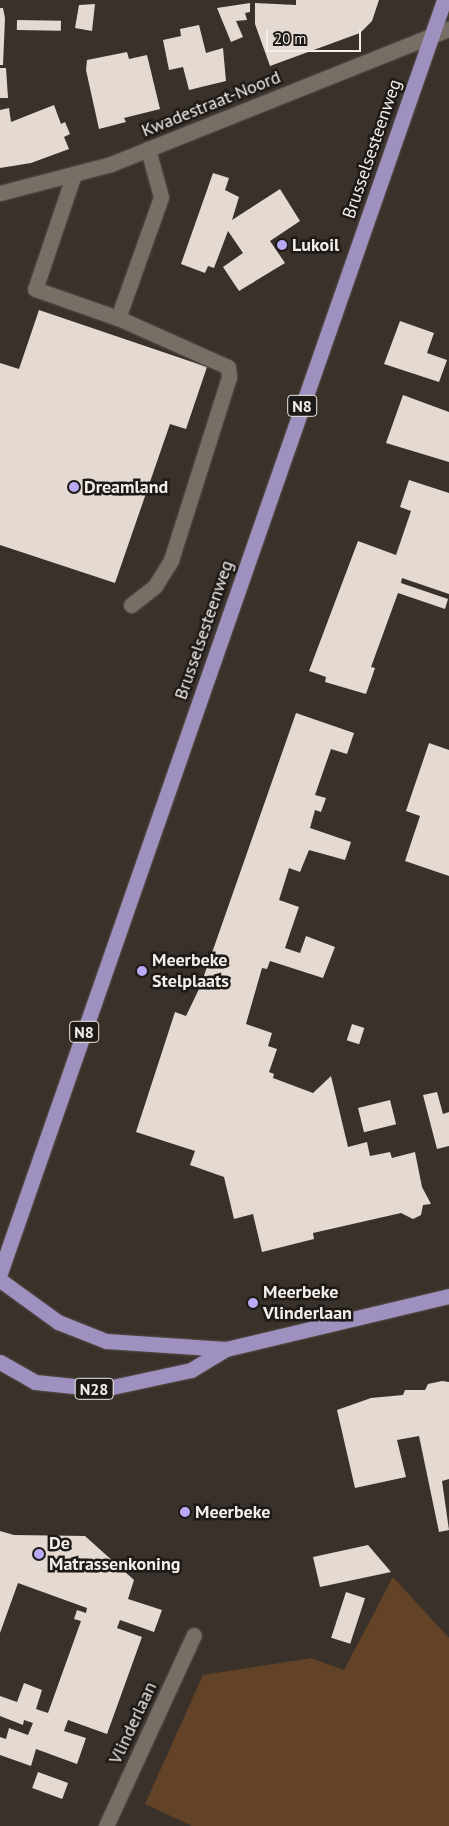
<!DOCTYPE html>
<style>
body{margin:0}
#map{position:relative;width:449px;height:1826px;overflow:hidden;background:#3a312a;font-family:"PT Sans",sans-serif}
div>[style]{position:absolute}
.green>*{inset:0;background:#624327}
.building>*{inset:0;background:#e5dad1;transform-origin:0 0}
.roads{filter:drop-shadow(0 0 1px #58504b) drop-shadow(0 0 1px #58504b)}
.minor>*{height:15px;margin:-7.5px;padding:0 7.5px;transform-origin:7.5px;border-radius:7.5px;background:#776e66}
.major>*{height:15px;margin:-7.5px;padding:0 7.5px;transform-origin:7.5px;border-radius:7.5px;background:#9f91bf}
.dots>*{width:14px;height:14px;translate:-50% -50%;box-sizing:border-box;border:2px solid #1e1a17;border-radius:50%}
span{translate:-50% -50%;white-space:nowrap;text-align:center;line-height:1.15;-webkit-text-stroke:5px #1e1a17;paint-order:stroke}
.shield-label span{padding:1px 4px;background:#1e1a17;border:1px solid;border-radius:4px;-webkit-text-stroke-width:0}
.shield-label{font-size:16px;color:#f3eee9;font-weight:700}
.street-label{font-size:18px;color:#f3eee9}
.poi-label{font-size:18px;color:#f3eee9;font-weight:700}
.left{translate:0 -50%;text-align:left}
.scale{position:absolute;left:266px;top:30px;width:95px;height:22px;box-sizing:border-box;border:2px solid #f3eee9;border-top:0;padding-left:6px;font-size:15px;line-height:18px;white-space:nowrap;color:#f3eee9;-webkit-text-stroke:4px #1e1a17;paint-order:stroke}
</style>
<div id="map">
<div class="green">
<i style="clip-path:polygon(393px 1577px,449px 1638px,449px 1826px,192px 1826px,145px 1804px,203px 1675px,311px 1658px,344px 1670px)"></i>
</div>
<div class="building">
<i style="clip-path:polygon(296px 0,379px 0,372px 21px,360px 33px,270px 66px,255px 24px,255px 3px,296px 5px)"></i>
<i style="clip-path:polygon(250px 3px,250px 12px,245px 13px,247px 20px,236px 21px,243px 37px,231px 42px,217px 8px)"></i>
<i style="clip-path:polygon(95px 4px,92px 31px,75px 28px,79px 5px)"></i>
<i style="clip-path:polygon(0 8px,3px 8px,5px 18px,3px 65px,0 65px)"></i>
<i style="left:17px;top:20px;width:44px;height:10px;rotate:1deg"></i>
<i style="clip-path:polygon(199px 25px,206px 53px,223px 48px,226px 81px,189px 90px,183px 67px,169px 70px,163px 40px,181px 36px,180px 29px)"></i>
<i style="clip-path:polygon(127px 52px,129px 59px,147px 55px,160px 109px,124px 118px,126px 122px,99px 129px,86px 70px,87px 60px)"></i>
<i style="clip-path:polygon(0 68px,6px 68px,8px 98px,0 98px)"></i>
<i style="clip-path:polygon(54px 105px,61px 124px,65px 122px,70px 134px,64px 137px,69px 149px,31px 163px,0 168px,0 110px,9px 108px,11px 122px)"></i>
<i style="clip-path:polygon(213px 173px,229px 178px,225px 190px,239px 197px,232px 220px,280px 189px,300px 221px,270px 241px,285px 263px,239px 291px,223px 267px,243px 253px,228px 231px,214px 268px,208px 266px,205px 273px,181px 264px)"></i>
<i style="clip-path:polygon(39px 310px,207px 367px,186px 429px,170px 424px,115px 583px,0 545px,0 363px,19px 369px)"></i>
<i style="clip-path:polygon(400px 321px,434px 333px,427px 353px,447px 360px,439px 382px,384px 364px)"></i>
<i style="clip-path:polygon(403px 395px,449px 412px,449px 462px,386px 443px)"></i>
<i style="clip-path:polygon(409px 480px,449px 493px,449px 594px,402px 578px,401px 583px,448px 599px,445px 609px,398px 593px,371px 667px,375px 668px,366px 694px,325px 682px,326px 677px,309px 671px,358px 541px,396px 555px,411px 511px,400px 507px)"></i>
<i style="clip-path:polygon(296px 713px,354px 733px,347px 754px,331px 749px,315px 795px,326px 798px,321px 812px,315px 810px,310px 828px,351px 842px,345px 860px,309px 850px,300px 872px,289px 868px,279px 900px,299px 907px,285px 948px,300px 953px,306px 936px,335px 947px,323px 978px,270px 961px,267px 969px,262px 968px,246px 1024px,272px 1033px,268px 1046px,277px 1049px,269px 1072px,274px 1074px,273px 1078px,313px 1093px,331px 1076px,348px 1147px,367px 1142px,370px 1156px,390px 1152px,392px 1158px,415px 1152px,422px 1187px,431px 1204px,423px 1205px,421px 1215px,413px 1219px,401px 1213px,313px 1233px,314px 1239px,262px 1252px,253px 1214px,234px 1219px,224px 1177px,190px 1165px,195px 1151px,136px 1132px,175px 1012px,186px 1016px,200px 987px)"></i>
<i style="clip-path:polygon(429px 743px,449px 750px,449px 876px,405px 861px,420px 816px,406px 811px)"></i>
<i style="left:352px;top:1024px;width:13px;height:17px;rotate:18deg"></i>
<i style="clip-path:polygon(437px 1092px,443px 1114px,449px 1112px,449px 1146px,437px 1149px,423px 1095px)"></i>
<i style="left:390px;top:1100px;width:25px;height:33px;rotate:76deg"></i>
<i style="clip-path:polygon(442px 1381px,449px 1382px,449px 1479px,442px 1481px,449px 1530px,439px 1532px,419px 1436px,397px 1440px,406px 1477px,355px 1488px,337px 1410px,371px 1398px,403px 1395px,405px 1390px,425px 1390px,428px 1384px)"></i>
<i style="clip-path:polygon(0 1531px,14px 1535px,85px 1536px,134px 1580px,128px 1599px,162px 1610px,154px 1632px,120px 1620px,117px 1628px,142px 1637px,107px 1734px,68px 1720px,64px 1731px,86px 1738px,77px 1764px,36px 1749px,31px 1766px,0 1755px,0 1737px,6px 1739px,9px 1728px,28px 1735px,33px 1723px,24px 1720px,23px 1725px,0 1716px,0 1696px,17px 1702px,24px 1683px,42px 1690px,36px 1709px,48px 1713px,81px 1621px,74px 1619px,77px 1610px,86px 1613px,87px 1608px,18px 1583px,0 1633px)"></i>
<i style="clip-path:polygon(368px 1545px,391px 1572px,320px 1587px,313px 1557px)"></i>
<i style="left:346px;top:1592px;width:20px;height:48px;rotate:18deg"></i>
<i style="left:38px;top:1772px;width:32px;height:17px;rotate:20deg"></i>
</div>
<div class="roads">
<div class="minor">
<i style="left:74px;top:174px;width:121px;rotate:108.7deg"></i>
<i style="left:35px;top:289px;width:88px;rotate:19.3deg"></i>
<i style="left:0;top:193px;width:115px;rotate:-14.6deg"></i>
<i style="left:111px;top:164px;width:364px;rotate:-21.8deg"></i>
<i style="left:131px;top:605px;width:31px;rotate:-38deg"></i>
<i style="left:155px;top:586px;width:31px;rotate:-58deg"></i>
<i style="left:171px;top:560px;width:192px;rotate:-72.4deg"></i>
<i style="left:229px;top:377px;width:10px;rotate:-96deg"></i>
<i style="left:228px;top:367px;width:120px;rotate:-156deg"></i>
<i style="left:118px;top:318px;width:128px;rotate:-70.4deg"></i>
<i style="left:161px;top:197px;width:50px;rotate:-105.2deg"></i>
<i style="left:106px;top:1826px;width:210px;rotate:-65.3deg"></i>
</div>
<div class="major">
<i style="left:0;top:1273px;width:1348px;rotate:-70.77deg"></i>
<i style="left:0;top:1280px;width:72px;rotate:35.9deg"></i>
<i style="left:58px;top:1322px;width:52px;rotate:21.6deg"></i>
<i style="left:106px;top:1341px;width:120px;rotate:3.8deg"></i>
<i style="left:226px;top:1349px;width:229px;rotate:-13.4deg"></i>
<i style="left:0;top:1362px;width:40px;rotate:29.7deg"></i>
<i style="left:35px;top:1382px;width:68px;rotate:5.9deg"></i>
<i style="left:103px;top:1389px;width:90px;rotate:-12.2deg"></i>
<i style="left:191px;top:1370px;width:41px;rotate:-31deg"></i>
</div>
</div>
<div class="dots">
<i style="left:282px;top:245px;background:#baaaf6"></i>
<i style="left:74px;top:487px;background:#baaaf6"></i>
<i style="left:142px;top:971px;background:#baaaf6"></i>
<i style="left:253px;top:1303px;background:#baaaf6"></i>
<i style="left:185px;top:1512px;background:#baaaf6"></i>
<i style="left:39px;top:1554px;background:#baaaf6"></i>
</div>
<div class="shield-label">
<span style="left:302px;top:406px">N8</span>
<span style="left:84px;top:1032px">N8</span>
<span style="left:94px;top:1389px">N28</span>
</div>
<div class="street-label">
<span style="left:211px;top:104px;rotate:-22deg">Kwadestraat-Noord</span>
<span style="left:372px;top:149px;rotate:-71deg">Brusselsesteenweg</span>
<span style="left:204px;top:630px;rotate:-71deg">Brusselsesteenweg</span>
<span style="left:133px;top:1723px;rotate:-65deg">Vlinderlaan</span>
</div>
<div class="poi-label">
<span class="left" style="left:292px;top:245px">Lukoil</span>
<span class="left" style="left:84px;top:487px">Dreamland</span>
<span class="left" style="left:152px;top:971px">Meerbeke<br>Stelplaats</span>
<span class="left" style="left:263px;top:1303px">Meerbeke<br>Vlinderlaan</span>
<span class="left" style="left:195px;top:1512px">Meerbeke</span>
<span class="left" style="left:49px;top:1554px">De<br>Matrassenkoning</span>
</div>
<div class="scale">20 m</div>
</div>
